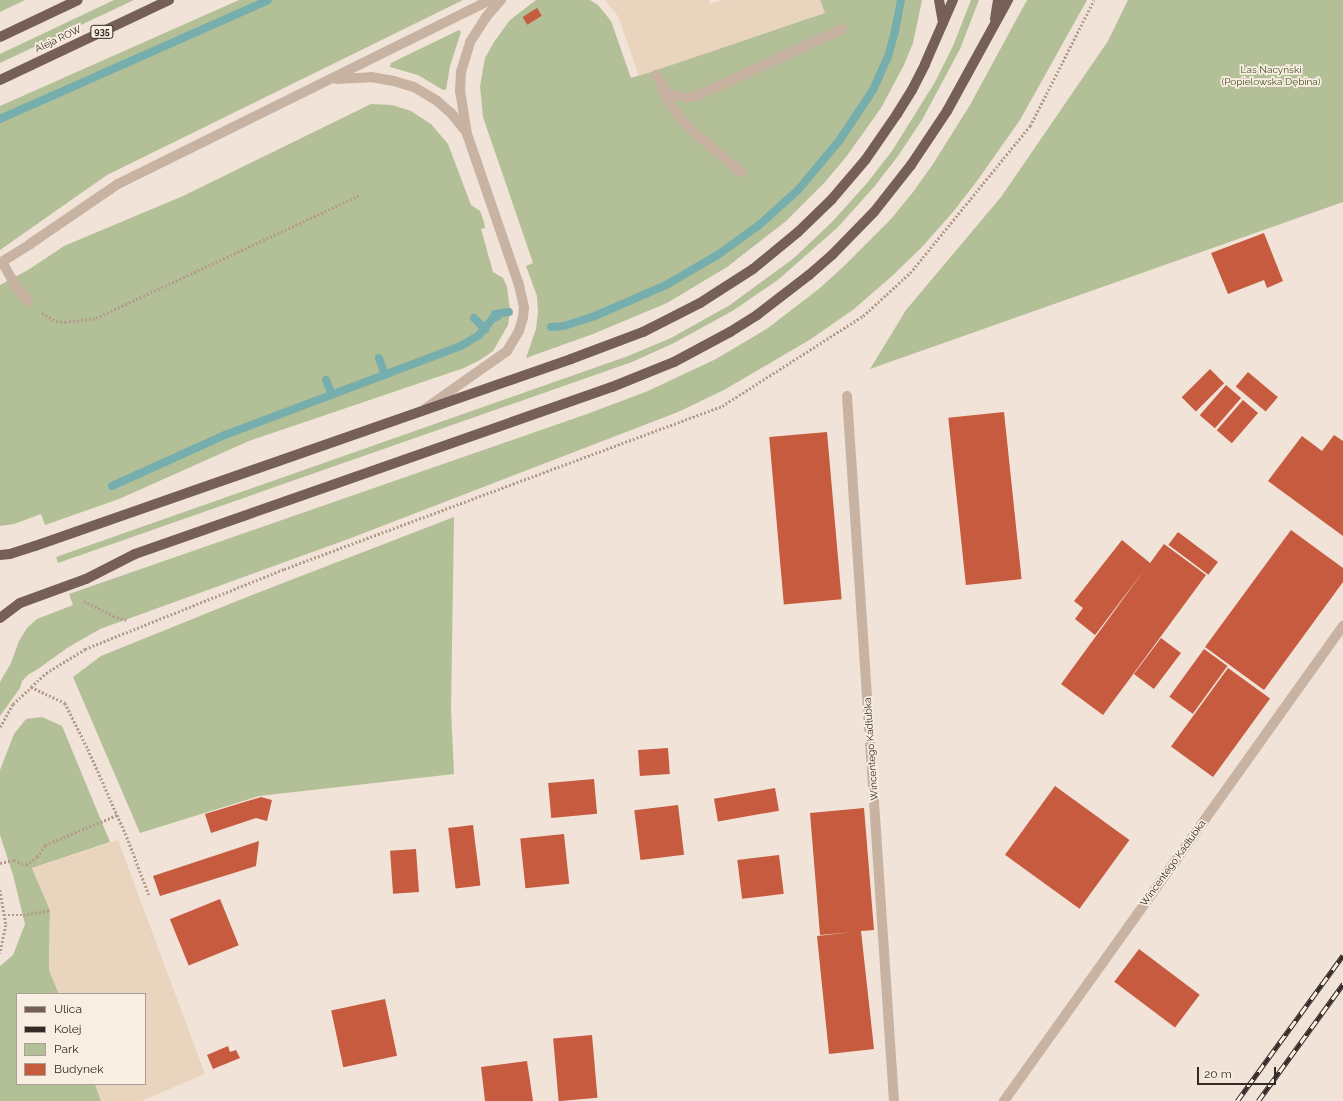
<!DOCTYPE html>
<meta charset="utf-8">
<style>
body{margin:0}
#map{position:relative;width:1343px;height:1101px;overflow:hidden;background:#f1e3d7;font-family:Raleway,sans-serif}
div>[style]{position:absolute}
.green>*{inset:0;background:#b3bf97}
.plaza>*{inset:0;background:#e9d4bd}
.stream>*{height:8px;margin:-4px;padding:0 4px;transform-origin:4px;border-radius:4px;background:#76adad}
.building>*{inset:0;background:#c65b3f;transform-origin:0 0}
.path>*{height:2.5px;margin-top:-1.25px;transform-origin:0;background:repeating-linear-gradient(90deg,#b49c8d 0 2px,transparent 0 4px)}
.service>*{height:10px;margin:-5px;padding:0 5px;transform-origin:5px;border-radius:5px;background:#c8b3a3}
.minor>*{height:10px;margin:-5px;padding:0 5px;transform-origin:5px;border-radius:5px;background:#c8b3a3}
.primary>*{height:10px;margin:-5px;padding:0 5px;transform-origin:5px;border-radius:5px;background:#755f56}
.rail>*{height:4.5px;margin-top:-2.25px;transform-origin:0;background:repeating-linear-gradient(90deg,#f9eee2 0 9px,#332925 0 18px);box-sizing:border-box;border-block:1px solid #332925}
span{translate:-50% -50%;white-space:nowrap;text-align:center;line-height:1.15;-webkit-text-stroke:3.5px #f9eee2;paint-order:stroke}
.shield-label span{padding:1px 3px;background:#f9eee2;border:1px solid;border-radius:3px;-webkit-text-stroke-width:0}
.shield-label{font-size:9px;color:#332925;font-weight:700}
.street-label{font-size:10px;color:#332925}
.park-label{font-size:10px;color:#445129}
.legend{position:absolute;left:16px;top:993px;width:130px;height:92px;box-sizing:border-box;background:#f9eee2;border:1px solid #aa9f96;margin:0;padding:5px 7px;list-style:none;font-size:12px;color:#332925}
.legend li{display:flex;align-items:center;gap:8px;height:20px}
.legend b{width:20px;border:1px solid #aa9f96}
.scale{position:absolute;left:1197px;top:1067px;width:79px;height:18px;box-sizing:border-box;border:2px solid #332925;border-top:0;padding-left:5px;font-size:12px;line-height:14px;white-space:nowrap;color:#332925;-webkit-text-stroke:3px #f9eee2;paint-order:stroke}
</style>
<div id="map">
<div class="green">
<i style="clip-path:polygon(0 0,25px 0,0 12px)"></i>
<i style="clip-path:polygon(114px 0,134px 0,0 63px,0 54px)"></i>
<i style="clip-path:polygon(239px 0,463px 0,107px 175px,0 250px,0 106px)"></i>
<i style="clip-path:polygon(536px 0,590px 0,598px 5px,611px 21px,631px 78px,824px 13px,820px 0,922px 0,913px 43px,904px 65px,881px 108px,846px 157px,825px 182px,785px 222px,727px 267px,667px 303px,593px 334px,526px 358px,536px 329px,538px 312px,537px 296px,526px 266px,533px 263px,483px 117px,480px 86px,485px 58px,494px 42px,510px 20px)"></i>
<i style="clip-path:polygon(971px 0,979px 0,960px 49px,922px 120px,898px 156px,874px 187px,837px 228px,779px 279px,734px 310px,674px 343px,632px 362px,58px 563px,56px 557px,628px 356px,671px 338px,730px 305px,794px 258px,832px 222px,867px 183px,892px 151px,935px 82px,953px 46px)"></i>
<i style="clip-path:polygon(1027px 0,1087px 0,1020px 120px,977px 181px,953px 212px,922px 247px,892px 276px,854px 309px,811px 339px,724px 390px,678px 412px,351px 538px,100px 629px,67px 648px,38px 669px,29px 674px,22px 681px,20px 688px,0 716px,0 682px,11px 663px,19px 641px,27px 628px,37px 619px,73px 605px,69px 594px,587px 414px,648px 391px,716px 359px,768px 328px,820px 288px,844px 266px,891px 219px,913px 192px,933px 164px,970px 105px)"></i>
<i style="clip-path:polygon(1128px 0,1343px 0,1343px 202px,870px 369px,906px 310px,1001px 197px,1108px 41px)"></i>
<i style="clip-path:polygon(459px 30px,461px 32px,450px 66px,446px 90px,443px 90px,418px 75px,390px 67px,391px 63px)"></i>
<i style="clip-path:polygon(371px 104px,392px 105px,411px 111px,431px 124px,448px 144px,471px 205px,480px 211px,484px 222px,485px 228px,481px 229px,493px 272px,503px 278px,507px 287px,510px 311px,508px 325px,493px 351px,480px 360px,464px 368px,249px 441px,119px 499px,45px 525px,41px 514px,14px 524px,0 526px,0 285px,28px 270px,64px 246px,183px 196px)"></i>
<i style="clip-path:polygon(454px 517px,451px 709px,454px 774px,259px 796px,140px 833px,73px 677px,101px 656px,242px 599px)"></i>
<i style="clip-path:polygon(42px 717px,62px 726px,110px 842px,32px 868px,50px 910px,49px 970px,59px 994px,17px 994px,17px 1084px,95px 1084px,101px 1101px,0 1101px,0 966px,13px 955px,25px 924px,13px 875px,0 835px,0 770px,14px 734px,26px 719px)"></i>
</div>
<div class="plaza">
<i style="clip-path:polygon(605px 0,709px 0,710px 4px,722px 0,820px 0,825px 13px,639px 76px,618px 16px)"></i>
<i style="clip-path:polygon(118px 840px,205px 1074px,141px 1101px,101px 1101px,95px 1084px,145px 1084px,145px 994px,59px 994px,49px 970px,50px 910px,32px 868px)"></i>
</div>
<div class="stream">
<i style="left:0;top:119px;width:293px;rotate:-23.9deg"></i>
<i style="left:495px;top:317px;width:3px;rotate:-90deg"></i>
<i style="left:495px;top:314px;width:14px;rotate:-8deg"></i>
<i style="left:474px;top:318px;width:16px;rotate:45deg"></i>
<i style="left:551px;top:327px;width:13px;rotate:-4deg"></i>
<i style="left:564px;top:326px;width:35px;rotate:-18deg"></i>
<i style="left:597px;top:315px;width:75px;rotate:-23.5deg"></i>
<i style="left:666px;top:285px;width:61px;rotate:-30.3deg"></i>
<i style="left:719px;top:254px;width:49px;rotate:-35.9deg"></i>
<i style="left:759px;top:225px;width:52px;rotate:-41.9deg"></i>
<i style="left:798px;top:190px;width:64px;rotate:-50.1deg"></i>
<i style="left:839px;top:141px;width:61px;rotate:-56.3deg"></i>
<i style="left:873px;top:90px;width:36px;rotate:-66deg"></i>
<i style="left:888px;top:57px;width:27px;rotate:-75deg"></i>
<i style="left:895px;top:31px;width:32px;rotate:-79deg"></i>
<i style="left:379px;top:358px;width:18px;rotate:71deg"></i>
<i style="left:326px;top:380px;width:16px;rotate:68deg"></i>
<i style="left:112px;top:486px;width:124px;rotate:-24.3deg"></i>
<i style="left:225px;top:435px;width:252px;rotate:-20.7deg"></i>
<i style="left:461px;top:346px;width:21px;rotate:-31deg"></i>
<i style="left:479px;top:335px;width:22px;rotate:-51deg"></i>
<i style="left:493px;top:318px;width:4px;rotate:-14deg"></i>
</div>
<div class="building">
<i style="left:537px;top:8px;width:9px;height:17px;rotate:58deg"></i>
<i style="clip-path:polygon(1264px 233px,1283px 281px,1267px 288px,1264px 280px,1228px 294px,1211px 253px)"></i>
<i style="left:1210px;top:369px;width:20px;height:40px;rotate:45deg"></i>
<i style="left:1248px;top:372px;width:39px;height:19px;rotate:40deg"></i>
<i style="left:1226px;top:385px;width:20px;height:40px;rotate:41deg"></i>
<i style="left:1243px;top:400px;width:20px;height:40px;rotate:41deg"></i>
<i style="left:1004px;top:412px;width:168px;height:56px;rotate:84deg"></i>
<i style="left:827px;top:432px;width:168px;height:58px;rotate:85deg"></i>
<i style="clip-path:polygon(1334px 435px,1343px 441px,1343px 536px,1268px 481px,1302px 436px,1322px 451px)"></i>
<i style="clip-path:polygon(1291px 530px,1343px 568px,1343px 582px,1264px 690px,1205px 647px)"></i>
<i style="left:1178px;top:532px;width:50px;height:16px;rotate:37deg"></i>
<i style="clip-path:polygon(1122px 540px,1150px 563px,1164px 544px,1206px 575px,1103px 715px,1061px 684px,1145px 569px,1095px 635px,1075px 619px,1083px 608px,1074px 601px)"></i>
<i style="left:1161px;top:638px;width:25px;height:45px;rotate:37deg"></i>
<i style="left:1204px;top:649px;width:29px;height:59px;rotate:36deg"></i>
<i style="left:1228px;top:668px;width:52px;height:97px;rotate:36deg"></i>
<i style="left:668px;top:748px;width:26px;height:30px;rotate:86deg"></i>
<i style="left:594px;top:779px;width:35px;height:46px;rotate:85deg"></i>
<i style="left:1055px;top:786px;width:92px;height:85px;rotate:36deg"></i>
<i style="left:775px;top:788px;width:23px;height:62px;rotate:80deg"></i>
<i style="clip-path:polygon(261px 797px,272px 800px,267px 821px,256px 818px,211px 833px,205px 814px)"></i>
<i style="left:678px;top:805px;width:50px;height:44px;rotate:83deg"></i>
<i style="clip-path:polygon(864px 808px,874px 930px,861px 931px,874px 1049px,829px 1054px,817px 936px,854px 932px,820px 935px,810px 813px)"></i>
<i style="left:473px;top:825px;width:61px;height:25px;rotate:83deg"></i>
<i style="left:564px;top:834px;width:50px;height:44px;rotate:84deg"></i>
<i style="clip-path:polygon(259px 841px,256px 866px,160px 896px,153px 876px)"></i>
<i style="left:416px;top:849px;width:43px;height:26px;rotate:86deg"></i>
<i style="left:779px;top:855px;width:39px;height:42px;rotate:83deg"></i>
<i style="left:220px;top:899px;width:50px;height:54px;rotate:68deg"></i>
<i style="left:1139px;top:949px;width:76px;height:41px;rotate:37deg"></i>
<i style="left:385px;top:999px;width:58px;height:55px;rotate:78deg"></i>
<i style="left:592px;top:1035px;width:63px;height:39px;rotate:85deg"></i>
<i style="clip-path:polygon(228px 1046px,230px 1052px,236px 1050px,240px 1058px,213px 1069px,207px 1055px)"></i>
<i style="clip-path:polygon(527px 1061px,533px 1101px,485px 1101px,481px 1067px)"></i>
</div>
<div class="path">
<i style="left:42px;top:313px;width:16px;rotate:30deg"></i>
<i style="left:56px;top:321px;width:9px;rotate:6deg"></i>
<i style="left:65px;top:322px;width:31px;rotate:-7deg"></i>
<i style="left:96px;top:318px;width:291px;rotate:-25deg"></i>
<i style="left:84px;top:601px;width:33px;rotate:27deg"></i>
<i style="left:113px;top:616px;width:15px;rotate:16deg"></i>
<i style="left:31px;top:687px;width:38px;rotate:25deg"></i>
<i style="left:65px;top:703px;width:51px;rotate:63.4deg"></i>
<i style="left:88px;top:749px;width:96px;rotate:66.1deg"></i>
<i style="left:127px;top:837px;width:62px;rotate:69.2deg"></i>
<i style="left:0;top:727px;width:26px;rotate:-61deg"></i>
<i style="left:13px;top:704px;width:25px;rotate:-43deg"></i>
<i style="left:31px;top:687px;width:21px;rotate:-43deg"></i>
<i style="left:46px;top:673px;width:46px;rotate:-31.6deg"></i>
<i style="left:85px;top:649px;width:214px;rotate:-21.9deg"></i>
<i style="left:284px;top:569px;width:467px;rotate:-20.4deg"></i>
<i style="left:722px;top:406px;width:167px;rotate:-32.6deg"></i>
<i style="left:863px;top:316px;width:64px;rotate:-42.5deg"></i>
<i style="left:910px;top:273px;width:190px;rotate:-50.8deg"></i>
<i style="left:1030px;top:126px;width:141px;rotate:-63.1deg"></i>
<i style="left:0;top:863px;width:14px;rotate:-12deg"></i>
<i style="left:14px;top:860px;width:13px;rotate:23deg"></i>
<i style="left:26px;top:865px;width:14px;rotate:-36deg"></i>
<i style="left:37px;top:857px;width:14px;rotate:-56deg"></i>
<i style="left:45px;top:845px;width:78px;rotate:-22.6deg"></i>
<i style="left:0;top:890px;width:36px;rotate:80deg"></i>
<i style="left:6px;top:925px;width:29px;rotate:102deg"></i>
<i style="left:4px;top:915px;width:19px"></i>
<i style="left:23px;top:915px;width:27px;rotate:-10deg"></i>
</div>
<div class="service">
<i style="left:656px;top:75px;width:19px;rotate:58deg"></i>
<i style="left:666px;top:91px;width:8px;rotate:30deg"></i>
<i style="left:673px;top:95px;width:15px;rotate:11deg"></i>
<i style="left:688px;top:98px;width:9px;rotate:-13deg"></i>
<i style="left:697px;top:96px;width:160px;rotate:-24.8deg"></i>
<i style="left:337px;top:79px;width:34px;rotate:-3deg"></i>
<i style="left:371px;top:77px;width:23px;rotate:10deg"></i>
<i style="left:394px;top:81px;width:21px;rotate:17deg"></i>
<i style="left:414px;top:87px;width:27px;rotate:31deg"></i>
<i style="left:437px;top:101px;width:18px;rotate:41deg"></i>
<i style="left:451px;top:113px;width:22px;rotate:51deg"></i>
<i style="left:662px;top:89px;width:24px;rotate:60deg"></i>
<i style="left:674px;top:110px;width:25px;rotate:50deg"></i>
<i style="left:690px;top:129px;width:67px;rotate:40.1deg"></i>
<i style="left:2px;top:262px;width:30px;rotate:60deg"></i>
<i style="left:17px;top:288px;width:17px;rotate:50deg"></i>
<i style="left:0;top:263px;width:36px;rotate:-32deg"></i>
<i style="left:30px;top:244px;width:107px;rotate:-34.3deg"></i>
<i style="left:118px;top:184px;width:415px;rotate:-26.3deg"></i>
<i style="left:426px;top:408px;width:99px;rotate:-35.1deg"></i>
<i style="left:507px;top:351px;width:23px;rotate:-59deg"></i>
<i style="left:519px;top:331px;width:15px;rotate:-74deg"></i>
<i style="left:523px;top:317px;width:10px;rotate:-84deg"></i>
<i style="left:524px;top:307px;width:23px;rotate:-103deg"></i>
<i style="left:519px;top:285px;width:160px;rotate:-109deg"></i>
<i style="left:467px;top:134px;width:44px;rotate:-99.2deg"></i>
<i style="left:460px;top:91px;width:19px;rotate:-87deg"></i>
<i style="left:461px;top:72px;width:31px;rotate:-73deg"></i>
<i style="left:470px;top:42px;width:30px;rotate:-57deg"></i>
<i style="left:486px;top:17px;width:23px;rotate:-49deg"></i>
<i style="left:1004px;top:1101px;width:584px;rotate:-54.49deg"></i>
</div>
<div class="minor">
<i style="left:847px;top:396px;width:707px;rotate:86.19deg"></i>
</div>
<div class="primary">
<i style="left:939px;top:0;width:23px;rotate:80deg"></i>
<i style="left:995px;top:19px;width:19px;rotate:-81deg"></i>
<i style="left:0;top:37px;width:86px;rotate:-25.4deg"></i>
<i style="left:0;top:80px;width:187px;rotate:-25.3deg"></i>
<i style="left:0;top:555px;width:10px;rotate:-6deg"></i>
<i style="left:10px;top:554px;width:26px;rotate:-18deg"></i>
<i style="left:35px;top:546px;width:568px;rotate:-19.23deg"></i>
<i style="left:571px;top:359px;width:77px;rotate:-20.6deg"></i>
<i style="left:643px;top:332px;width:64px;rotate:-27deg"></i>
<i style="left:700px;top:303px;width:63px;rotate:-32.7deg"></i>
<i style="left:753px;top:269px;width:58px;rotate:-39.4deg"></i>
<i style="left:798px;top:232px;width:47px;rotate:-44.1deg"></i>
<i style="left:832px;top:199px;width:52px;rotate:-49.6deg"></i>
<i style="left:866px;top:159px;width:55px;rotate:-55.4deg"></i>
<i style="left:897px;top:114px;width:28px;rotate:-58deg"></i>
<i style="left:912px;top:90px;width:29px;rotate:-63deg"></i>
<i style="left:925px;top:64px;width:70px;rotate:-66.4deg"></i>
<i style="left:0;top:618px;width:25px;rotate:-37deg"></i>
<i style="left:20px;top:603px;width:70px;rotate:-20deg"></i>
<i style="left:86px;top:579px;width:55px;rotate:-27deg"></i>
<i style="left:135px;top:554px;width:505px;rotate:-19.3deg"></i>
<i style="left:612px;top:387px;width:67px;rotate:-22deg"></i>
<i style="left:674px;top:362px;width:64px;rotate:-28.2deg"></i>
<i style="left:730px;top:332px;width:32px;rotate:-32deg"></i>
<i style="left:757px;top:315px;width:66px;rotate:-37.6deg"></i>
<i style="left:809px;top:275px;width:30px;rotate:-41deg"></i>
<i style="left:832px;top:255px;width:60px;rotate:-45.7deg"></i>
<i style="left:874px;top:212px;width:60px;rotate:-51.8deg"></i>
<i style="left:911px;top:165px;width:65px;rotate:-56.3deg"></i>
<i style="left:947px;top:111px;width:127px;rotate:-61.2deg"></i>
</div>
<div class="rail">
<i style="left:1237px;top:1101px;width:180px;rotate:-54deg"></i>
<i style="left:1258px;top:1101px;width:145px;rotate:-54deg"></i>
</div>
<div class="shield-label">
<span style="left:102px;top:32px">935</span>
</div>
<div class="street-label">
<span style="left:58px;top:39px;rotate:-25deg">Aleja ROW</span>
<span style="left:871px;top:749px;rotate:-94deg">Wincentego Kadłubka</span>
<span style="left:1173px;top:863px;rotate:-54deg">Wincentego Kadłubka</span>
</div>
<div class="park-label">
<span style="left:1271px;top:75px">Las Nacyński<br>(Popielowska Dębina)</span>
</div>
<ul class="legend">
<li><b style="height:5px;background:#755f56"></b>Ulica</li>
<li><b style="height:5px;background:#332925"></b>Kolej</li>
<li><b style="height:11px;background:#b3bf97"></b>Park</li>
<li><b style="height:11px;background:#c65b3f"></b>Budynek</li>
</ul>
<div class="scale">20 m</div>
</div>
